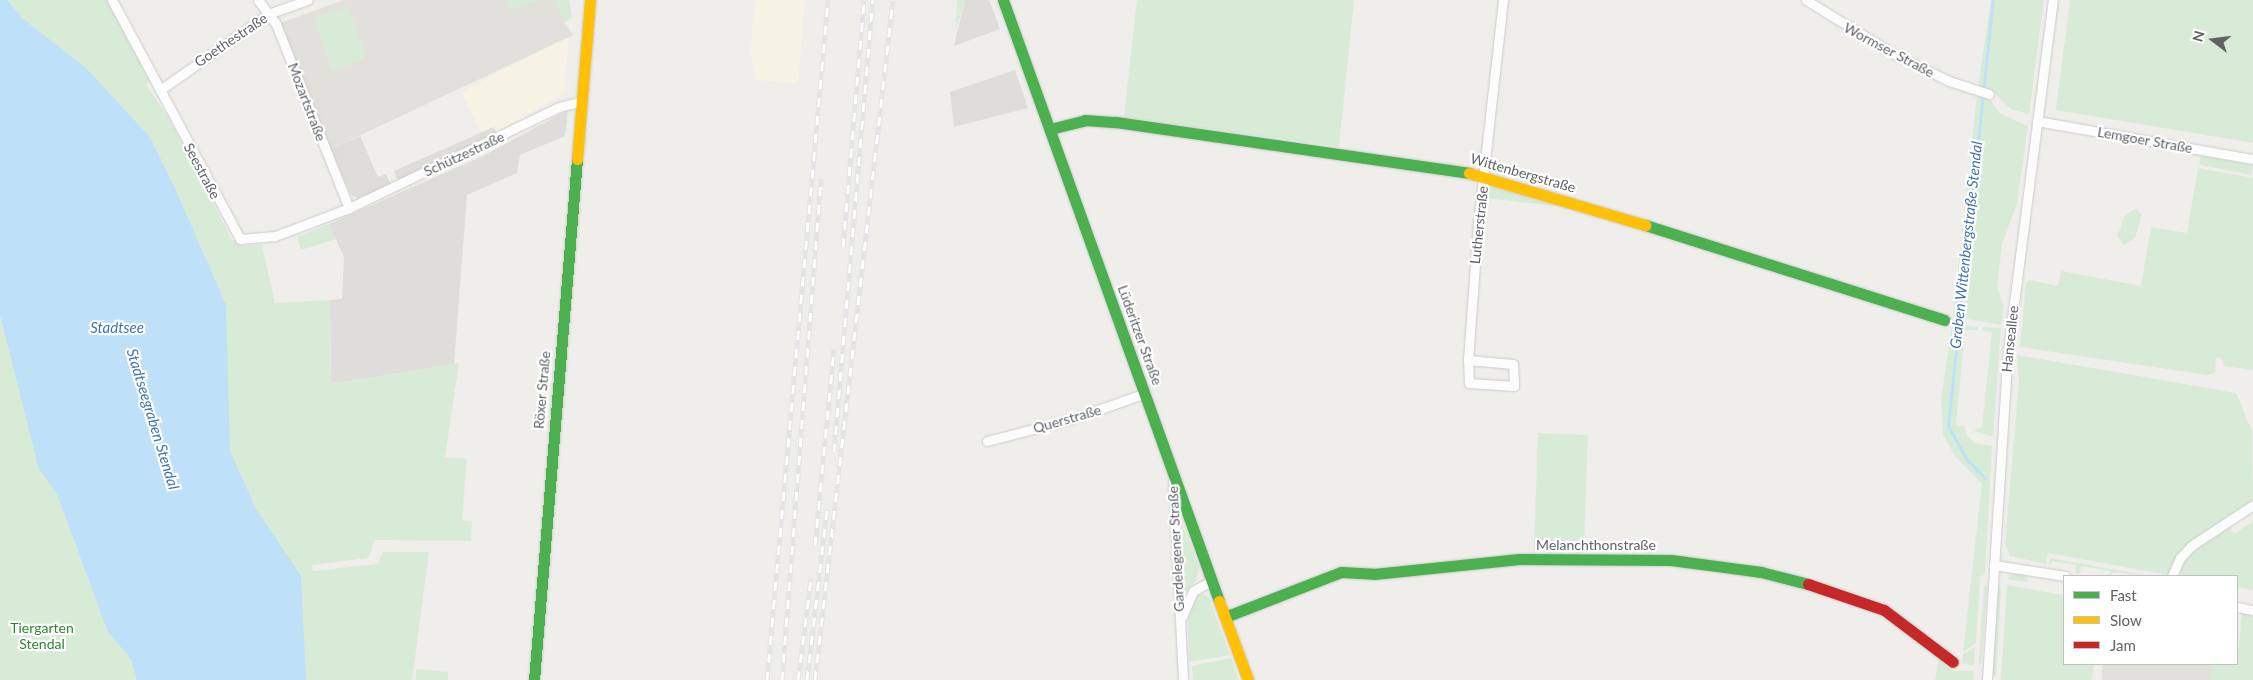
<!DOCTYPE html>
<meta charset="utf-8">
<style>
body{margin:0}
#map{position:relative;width:2253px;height:680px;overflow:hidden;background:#efeeea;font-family:Lato,sans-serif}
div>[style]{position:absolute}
.commercial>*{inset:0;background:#f7f3e4}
.industrial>*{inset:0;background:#dfddda}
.education>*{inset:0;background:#e2e0da;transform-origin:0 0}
.green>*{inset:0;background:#d8ebd6;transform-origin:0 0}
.water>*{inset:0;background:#bfe0f9}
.stream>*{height:3px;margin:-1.5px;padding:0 1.5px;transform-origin:1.5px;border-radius:1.5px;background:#bfe0f9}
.roads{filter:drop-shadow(0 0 1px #cbcccc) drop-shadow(0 0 1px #cbcccc)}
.street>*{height:9px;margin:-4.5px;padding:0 4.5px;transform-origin:4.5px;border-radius:4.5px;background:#fdfcfc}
.fast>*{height:11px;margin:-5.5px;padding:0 5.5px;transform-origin:5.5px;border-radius:5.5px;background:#4caf50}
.slow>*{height:11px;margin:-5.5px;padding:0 5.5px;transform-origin:5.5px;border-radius:5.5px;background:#ffc107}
.jam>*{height:11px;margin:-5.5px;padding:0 5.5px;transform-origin:5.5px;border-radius:5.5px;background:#c62828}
.rail>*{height:5px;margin-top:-2.5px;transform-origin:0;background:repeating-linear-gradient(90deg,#fff 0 9px,#e4e4e4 0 18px);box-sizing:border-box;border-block:1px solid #e4e4e4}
span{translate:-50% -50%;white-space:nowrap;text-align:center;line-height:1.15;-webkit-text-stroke:4.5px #fff;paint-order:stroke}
.street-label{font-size:14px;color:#5f6368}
.park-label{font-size:14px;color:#348238}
.water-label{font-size:15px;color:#4174aa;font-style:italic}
.legend{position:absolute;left:2063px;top:575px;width:175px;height:90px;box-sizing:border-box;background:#fff;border:1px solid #bfc1c3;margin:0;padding:6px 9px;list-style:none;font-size:15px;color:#5f6368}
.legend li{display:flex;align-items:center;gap:10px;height:25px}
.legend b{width:25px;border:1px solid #bfc1c3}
.north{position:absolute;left:2188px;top:15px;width:50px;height:50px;-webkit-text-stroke:4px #fff;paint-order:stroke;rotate:285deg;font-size:14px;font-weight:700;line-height:20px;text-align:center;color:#5f6368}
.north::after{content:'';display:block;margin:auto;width:18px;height:22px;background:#5f6368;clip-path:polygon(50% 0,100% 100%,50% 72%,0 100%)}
</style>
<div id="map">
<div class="commercial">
<i style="clip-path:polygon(755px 0,805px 0,798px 83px,756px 80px,750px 53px)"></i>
<i style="clip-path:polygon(569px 37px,564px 93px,497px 134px,494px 127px,481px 133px,461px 92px)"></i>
</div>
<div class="industrial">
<i style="clip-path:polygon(965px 0,989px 0,1000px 29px,954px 46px)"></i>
<i style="clip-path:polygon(1015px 70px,1028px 108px,954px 127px,950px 92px)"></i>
<i style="clip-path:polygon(568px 110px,565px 136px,520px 155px,517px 173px,467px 195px,454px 364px,331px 384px,330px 300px,342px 299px,344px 257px,329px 224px,483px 156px)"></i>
<i style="clip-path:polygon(494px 127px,497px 135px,398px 181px,394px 171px)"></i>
<i style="clip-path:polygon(360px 136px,378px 177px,386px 174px,391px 185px,358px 198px,351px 195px,331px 149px)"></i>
</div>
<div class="education">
<i style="clip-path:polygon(344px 0,569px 0,572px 18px,564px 22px,573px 35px,331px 149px,280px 23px)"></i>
<i style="left:2102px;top:664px;width:110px;height:16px"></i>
</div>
<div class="green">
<i style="clip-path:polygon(0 0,108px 0,153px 79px,146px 85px,168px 117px,232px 240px,243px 246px,262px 245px,275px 303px,330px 300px,331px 384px,459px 363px,445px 457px,467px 459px,462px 520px,472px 521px,471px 541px,375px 540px,368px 558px,312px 565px,313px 571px,377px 564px,383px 552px,429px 552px,412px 680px,0 680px)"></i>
<i style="clip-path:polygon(506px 0,539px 0,510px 10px)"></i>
<i style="clip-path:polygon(556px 0,569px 0,572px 18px,564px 22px)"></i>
<i style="clip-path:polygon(957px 0,965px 0,956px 29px)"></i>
<i style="clip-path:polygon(1137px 0,1354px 0,1339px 147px,1124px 117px)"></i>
<i style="clip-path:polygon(1991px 0,2044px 0,2029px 114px,2011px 109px,1990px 89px,1978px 88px)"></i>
<i style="clip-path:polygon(2070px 0,2253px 0,2253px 143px,2056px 110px)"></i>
<i style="left:348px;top:6px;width:56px;height:36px;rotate:71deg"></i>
<i style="clip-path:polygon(1977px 95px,1988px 96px,1999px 113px,2028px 126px,2017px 204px,2002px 244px,1997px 288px,2004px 306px,2001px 325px,1953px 316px)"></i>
<i style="left:2201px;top:155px;width:53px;height:10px;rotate:11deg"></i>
<i style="clip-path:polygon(2198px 168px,2253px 178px,2253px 370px,2224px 366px,2221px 357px,2216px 358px,2215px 373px,2207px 375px,2020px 347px,2026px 283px,2030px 280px,2058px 286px,2061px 271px,2141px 286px,2151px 227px,2187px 233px)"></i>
<i style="clip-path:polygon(1500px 185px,1534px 200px,1554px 203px,1555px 206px,1486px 198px,1490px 187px)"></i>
<i style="clip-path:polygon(2136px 208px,2142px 215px,2135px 238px,2124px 245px,2117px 236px,2125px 216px)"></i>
<i style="clip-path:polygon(329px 224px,336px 239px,301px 250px,297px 237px)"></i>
<i style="clip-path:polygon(1952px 324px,1978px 327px,1978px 330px,1965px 330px,1956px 425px,1965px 426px,1966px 434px,1975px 443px,1992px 446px,1985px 574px,1980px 577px,1976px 643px,1963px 652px,1982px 484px,1955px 456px,1943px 434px,1941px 400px)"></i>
<i style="clip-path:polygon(1983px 327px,2001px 328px,1993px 437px,1974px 431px,1982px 427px,1992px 332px,1983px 331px)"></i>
<i style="clip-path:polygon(2017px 355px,2236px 393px,2252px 431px,2253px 500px,2198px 536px,2169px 575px,2048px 553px,2046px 564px,2010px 556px,2005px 544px,2019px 382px)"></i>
<i style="left:1538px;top:433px;width:50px;height:119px;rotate:2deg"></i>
<i style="clip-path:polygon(2253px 521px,2253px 590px,2237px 587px,2237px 576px,2181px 576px,2180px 565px,2209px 538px,2230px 527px,2234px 534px)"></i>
<i style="clip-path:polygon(1179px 530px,1185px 530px,1199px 567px,1196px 580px,1185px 594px)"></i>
<i style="clip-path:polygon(2050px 558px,2150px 576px,2114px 572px,2109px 576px,2110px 571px,2081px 566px,2080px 574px,2075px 573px,2076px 565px,2052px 561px,2048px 568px)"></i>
<i style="clip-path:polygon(2016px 572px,2026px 574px,2028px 582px,2007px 579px)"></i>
<i style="clip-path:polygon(2007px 585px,2064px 595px,2064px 664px,2094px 664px,2092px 680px,2001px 680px)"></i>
<i style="left:1987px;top:586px;width:78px;height:3px;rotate:94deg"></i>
<i style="clip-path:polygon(1999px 586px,2001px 588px,1996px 676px,1993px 675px)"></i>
<i style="clip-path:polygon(1203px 594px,1209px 598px,1230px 655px,1189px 662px,1188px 619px,1196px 597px)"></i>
<i style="clip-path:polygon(2242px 612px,2253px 614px,2253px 680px,2209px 680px,2212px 664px,2237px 664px)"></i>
<i style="clip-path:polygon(1975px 647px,1974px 666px,1962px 663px,1963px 654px)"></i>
<i style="clip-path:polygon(1231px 658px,1239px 680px,1193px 680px,1192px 666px)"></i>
<i style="clip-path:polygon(1939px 659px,1952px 671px,1974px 671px,1973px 680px,1935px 680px)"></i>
<i style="clip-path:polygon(416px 669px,448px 672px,448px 680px,416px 680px)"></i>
</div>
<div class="water">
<i style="clip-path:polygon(0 0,7px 0,22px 18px,87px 69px,150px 137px,174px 186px,226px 305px,230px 451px,256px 509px,301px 576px,306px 680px,137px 680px,131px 659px,108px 632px,57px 494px,39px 469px,0 315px)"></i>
</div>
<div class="stream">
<i style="left:1985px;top:478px;width:25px;rotate:-135deg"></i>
<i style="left:1967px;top:460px;width:39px;rotate:-119deg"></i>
<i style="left:1948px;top:426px;width:428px;rotate:-84deg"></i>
</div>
<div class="roads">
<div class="street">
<i style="left:112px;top:0;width:271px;rotate:61.8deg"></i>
<i style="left:240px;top:239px;width:35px;rotate:-5deg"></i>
<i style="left:275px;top:236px;width:79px;rotate:-20.7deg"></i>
<i style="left:349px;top:208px;width:233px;rotate:-25.7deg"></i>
<i style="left:559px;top:107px;width:21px;rotate:-14deg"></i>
<i style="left:258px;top:0;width:30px;rotate:53deg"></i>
<i style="left:276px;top:24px;width:198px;rotate:68.4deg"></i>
<i style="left:1806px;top:0;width:101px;rotate:31.6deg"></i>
<i style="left:1892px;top:53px;width:64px;rotate:26.2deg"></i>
<i style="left:1949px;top:81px;width:42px;rotate:18deg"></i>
<i style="left:160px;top:90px;width:132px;rotate:-35.1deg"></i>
<i style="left:268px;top:14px;width:42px;rotate:-19.3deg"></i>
<i style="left:2037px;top:121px;width:219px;rotate:10deg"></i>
<i style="left:1468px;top:360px;width:137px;rotate:-85.8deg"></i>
<i style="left:1478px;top:223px;width:224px;rotate:-83.6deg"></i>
<i style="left:1468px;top:360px;width:45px;rotate:5.1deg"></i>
<i style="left:1513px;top:364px;width:22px;rotate:87deg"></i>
<i style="left:1514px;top:386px;width:45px;rotate:-176.2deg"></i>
<i style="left:1469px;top:383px;width:23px;rotate:-92deg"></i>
<i style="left:987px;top:441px;width:91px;rotate:-14.6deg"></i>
<i style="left:1075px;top:418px;width:75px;rotate:-19.4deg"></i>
<i style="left:1173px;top:481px;width:199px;rotate:87.1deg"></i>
<i style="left:1994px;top:565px;width:72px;rotate:8.8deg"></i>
<i style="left:2172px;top:576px;width:20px;rotate:-66deg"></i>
<i style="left:2180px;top:558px;width:16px;rotate:-47deg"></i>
<i style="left:2191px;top:546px;width:74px;rotate:-33.5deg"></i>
<i style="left:2237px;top:607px;width:16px;rotate:11deg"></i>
<i style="left:1182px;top:617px;width:28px;rotate:-67deg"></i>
<i style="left:1193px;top:591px;width:21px;rotate:-29deg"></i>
<i style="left:1987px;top:680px;width:331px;rotate:-86.4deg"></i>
<i style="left:2008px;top:350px;width:353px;rotate:-82.7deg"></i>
</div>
<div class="fast">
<i style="left:1003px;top:0;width:639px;rotate:70.23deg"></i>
<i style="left:1050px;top:129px;width:36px;rotate:-14deg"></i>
<i style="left:1085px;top:120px;width:31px;rotate:4deg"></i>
<i style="left:1116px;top:122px;width:357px;rotate:8.2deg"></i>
<i style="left:1645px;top:225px;width:314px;rotate:17.6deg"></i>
<i style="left:1225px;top:617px;width:124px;rotate:-21.2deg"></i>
<i style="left:1341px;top:572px;width:33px;rotate:3deg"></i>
<i style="left:1374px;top:574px;width:146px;rotate:-5.9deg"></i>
<i style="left:1519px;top:559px;width:152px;rotate:0.4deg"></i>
<i style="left:1671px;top:560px;width:91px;rotate:7.6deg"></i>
<i style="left:1761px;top:572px;width:49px;rotate:14.3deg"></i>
<i style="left:534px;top:680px;width:523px;rotate:-85.28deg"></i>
</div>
<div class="slow">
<i style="left:577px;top:159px;width:160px;rotate:-85.3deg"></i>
<i style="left:1469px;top:173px;width:184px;rotate:16.5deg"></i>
<i style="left:1219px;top:601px;width:84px;rotate:69.8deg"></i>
</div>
<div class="jam">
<i style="left:1808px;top:584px;width:80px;rotate:18.9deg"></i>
<i style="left:1884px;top:610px;width:86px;rotate:37deg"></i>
</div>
</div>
<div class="rail">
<i style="left:843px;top:247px;width:248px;rotate:-85.1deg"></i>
<i style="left:834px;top:452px;width:454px;rotate:-85.1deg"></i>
<i style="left:815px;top:545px;width:197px;rotate:-84.5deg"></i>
<i style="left:767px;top:680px;width:683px;rotate:-84.87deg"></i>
<i style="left:782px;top:680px;width:503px;rotate:-85.55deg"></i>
<i style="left:798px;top:680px;width:103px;rotate:-82.7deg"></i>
<i style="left:807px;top:680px;width:172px;rotate:-83.3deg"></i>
<i style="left:815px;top:680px;width:684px;rotate:-83.46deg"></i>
</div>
<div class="street-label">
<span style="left:231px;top:40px;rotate:-34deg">Goethestraße</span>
<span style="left:1889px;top:50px;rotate:28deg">Wormser Straße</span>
<span style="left:307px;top:102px;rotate:69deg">Mozartstraße</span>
<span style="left:2145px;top:140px;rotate:10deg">Lemgoer Straße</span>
<span style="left:464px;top:154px;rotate:-25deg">Schützestraße</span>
<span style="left:202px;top:171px;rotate:62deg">Seestraße</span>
<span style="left:1523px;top:173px;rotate:16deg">Wittenbergstraße</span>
<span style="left:1479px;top:225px;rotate:-84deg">Lutherstraße</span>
<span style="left:1140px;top:335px;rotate:70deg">Lüderitzer Straße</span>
<span style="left:2010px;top:339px;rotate:-84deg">Hanseallee</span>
<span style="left:542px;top:390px;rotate:-85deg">Röxer Straße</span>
<span style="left:1067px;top:419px;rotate:-16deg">Querstraße</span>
<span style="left:1596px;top:545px">Melanchthonstraße</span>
<span style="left:1176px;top:549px;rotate:-93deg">Gardelegener Straße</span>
</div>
<div class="park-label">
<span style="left:42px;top:636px">Tiergarten<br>Stendal</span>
</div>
<div class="water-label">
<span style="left:1966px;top:245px;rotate:-84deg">Graben Wittenbergstraße Stendal</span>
<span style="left:117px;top:328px">Stadtsee</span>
<span style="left:153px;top:419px;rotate:73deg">Stadtseegraben Stendal</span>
</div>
<ul class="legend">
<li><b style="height:6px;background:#4caf50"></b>Fast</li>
<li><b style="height:6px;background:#ffc107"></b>Slow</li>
<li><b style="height:6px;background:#c62828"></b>Jam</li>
</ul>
<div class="north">N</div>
</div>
